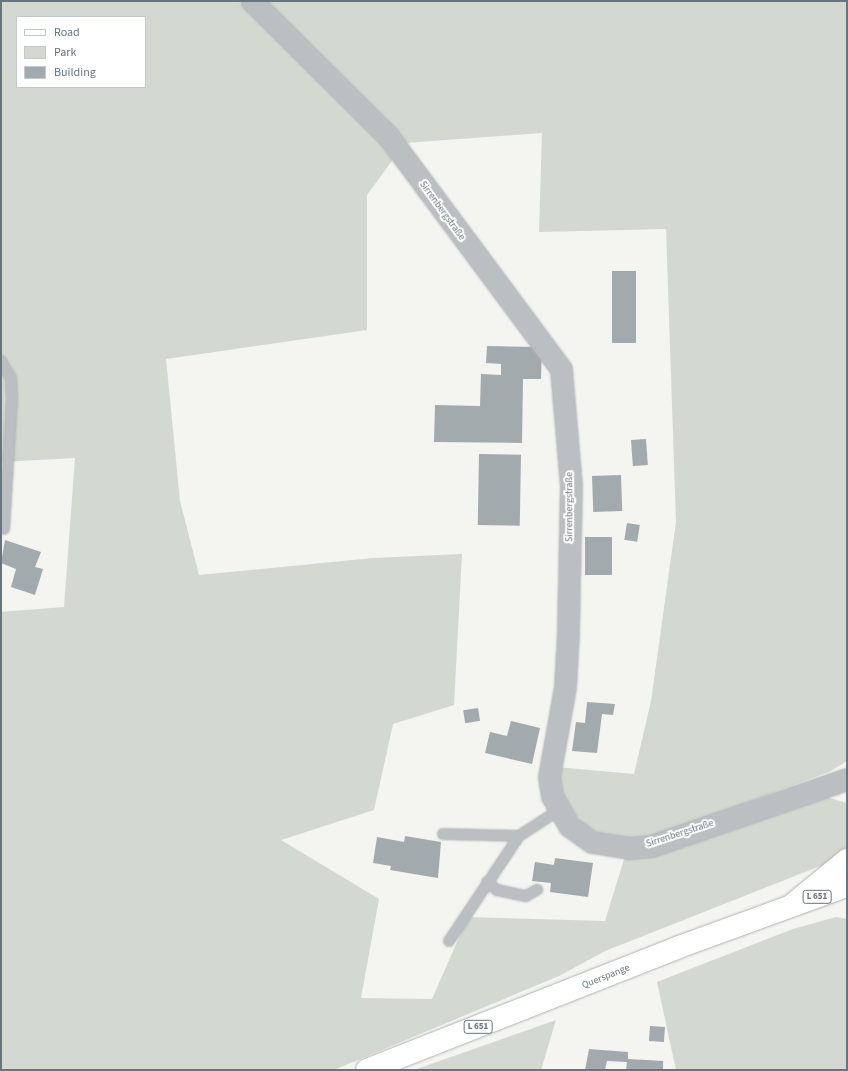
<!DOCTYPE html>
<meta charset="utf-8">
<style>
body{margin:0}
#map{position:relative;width:848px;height:1071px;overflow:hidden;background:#f4f4f0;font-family:"Source Sans 3",sans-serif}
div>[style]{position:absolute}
.green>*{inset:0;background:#d3d8d0}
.building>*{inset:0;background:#a2aaae;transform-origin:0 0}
.roads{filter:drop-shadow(0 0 1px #aeb3b6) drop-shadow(0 0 1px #aeb3b6)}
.lane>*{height:10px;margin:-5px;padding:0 5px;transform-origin:5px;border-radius:5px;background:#bbbfc2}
.street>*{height:21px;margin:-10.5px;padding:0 10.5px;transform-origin:10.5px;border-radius:10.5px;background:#bbbfc2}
.secondary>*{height:22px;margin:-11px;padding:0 11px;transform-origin:11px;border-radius:11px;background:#fff}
.primary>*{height:22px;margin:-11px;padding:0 11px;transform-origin:11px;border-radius:11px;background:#fff}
span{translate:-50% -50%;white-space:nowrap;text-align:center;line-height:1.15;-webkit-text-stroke:4px #fff;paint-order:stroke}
.shield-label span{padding:1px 3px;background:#fff;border:1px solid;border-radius:3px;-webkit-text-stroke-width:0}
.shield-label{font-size:9px;color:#66757e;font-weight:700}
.street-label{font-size:10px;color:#66757e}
.frame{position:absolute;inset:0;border:2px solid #66757e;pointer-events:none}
.legend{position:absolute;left:16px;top:16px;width:130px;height:72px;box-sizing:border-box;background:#fff;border:1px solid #c2c8cb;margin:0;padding:5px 7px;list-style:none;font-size:12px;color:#66757e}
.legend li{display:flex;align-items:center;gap:8px;height:20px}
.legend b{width:20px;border:1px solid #c2c8cb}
</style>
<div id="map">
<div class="green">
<i style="clip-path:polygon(evenodd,1px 1px,847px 1px,847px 761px,829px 772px,658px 835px,634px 839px,607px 836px,584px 827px,560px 790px,556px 767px,634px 774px,651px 701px,676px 522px,666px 229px,539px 232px,542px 133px,405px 143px,367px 195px,367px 330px,166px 359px,180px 501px,199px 575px,373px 558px,462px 554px,454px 705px,393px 724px,374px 810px,281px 840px,379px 899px,361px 998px,432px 999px,468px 917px,605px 921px,625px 856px,661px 854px,823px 796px,847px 803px,847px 849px,823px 865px,605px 951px,559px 976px,334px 1070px,1px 1070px,1px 612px,64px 607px,75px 458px,1px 462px,1px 1px,17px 17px,145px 17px,145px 87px,17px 87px,17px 17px)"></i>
<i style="clip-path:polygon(836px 917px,847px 919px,847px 1070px,676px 1070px,657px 982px,793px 929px)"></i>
<i style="clip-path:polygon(556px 1020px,541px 1070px,414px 1070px)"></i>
</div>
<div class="building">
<i style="left:612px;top:271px;width:24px;height:72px"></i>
<i style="clip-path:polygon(487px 346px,542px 347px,541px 379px,523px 379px,522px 443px,434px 442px,435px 405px,480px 406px,481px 374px,501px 375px,501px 364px,486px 363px)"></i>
<i style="left:646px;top:439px;width:26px;height:15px;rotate:86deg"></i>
<i style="left:479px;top:454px;width:42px;height:71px;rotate:1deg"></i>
<i style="left:621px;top:475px;width:36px;height:29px;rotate:88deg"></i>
<i style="left:627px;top:523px;width:13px;height:17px;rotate:9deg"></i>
<i style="left:585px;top:537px;width:27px;height:38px"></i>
<i style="clip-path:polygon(5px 540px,41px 552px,35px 567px,43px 569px,35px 595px,11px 587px,16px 569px,1px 563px)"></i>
<i style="clip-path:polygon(587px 702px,615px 704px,613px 715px,602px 714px,597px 753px,572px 751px,576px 722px,585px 723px)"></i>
<i style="left:478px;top:708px;width:13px;height:15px;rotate:81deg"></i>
<i style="clip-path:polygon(511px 721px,540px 728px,532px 764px,485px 753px,490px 732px,507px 736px)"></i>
<i style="clip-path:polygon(405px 836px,441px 842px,438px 878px,390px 870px,391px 866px,373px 863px,377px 837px,404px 842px)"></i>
<i style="clip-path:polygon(555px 858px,593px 863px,588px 897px,550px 892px,551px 883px,532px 881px,535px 862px,554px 865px)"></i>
<i style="left:650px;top:1026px;width:15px;height:15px;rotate:4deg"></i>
<i style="clip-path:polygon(589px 1049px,628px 1052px,628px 1059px,663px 1061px,663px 1070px,626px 1070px,627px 1062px,607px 1061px,605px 1070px,585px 1070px)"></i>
</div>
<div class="roads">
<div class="lane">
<i style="left:1px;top:361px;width:20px;rotate:60deg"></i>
<i style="left:11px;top:378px;width:22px;rotate:87deg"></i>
<i style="left:12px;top:400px;width:129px;rotate:93.5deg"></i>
<i style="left:443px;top:834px;width:76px;rotate:1.5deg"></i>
<i style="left:487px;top:882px;width:13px;rotate:39deg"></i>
<i style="left:497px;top:890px;width:30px;rotate:12deg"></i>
<i style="left:526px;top:896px;width:13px;rotate:-29deg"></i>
<i style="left:449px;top:941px;width:126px;rotate:-56.3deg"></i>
<i style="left:519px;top:836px;width:48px;rotate:-33deg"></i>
</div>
<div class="street">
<i style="left:252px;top:1px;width:192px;rotate:44.8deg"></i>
<i style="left:388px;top:136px;width:290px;rotate:53.4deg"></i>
<i style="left:561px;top:369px;width:116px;rotate:85.1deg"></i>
<i style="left:571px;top:485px;width:148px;rotate:91.2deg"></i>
<i style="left:568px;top:633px;width:54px;rotate:93.2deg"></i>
<i style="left:565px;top:687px;width:91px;rotate:100.1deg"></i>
<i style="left:549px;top:777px;width:19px;rotate:81deg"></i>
<i style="left:552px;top:796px;width:34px;rotate:60deg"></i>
<i style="left:569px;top:826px;width:28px;rotate:35deg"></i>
<i style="left:592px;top:842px;width:37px;rotate:9deg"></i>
<i style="left:629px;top:848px;width:22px;rotate:-5deg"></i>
<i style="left:651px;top:846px;width:207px;rotate:-18.9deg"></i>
</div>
<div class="secondary">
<i style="left:792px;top:905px;width:71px;rotate:-39.3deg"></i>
</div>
<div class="primary">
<i style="left:367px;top:1070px;width:335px;rotate:-21.5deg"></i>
<i style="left:679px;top:947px;width:179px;rotate:-20deg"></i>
</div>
</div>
<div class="shield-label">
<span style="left:817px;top:897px">L 651</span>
<span style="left:478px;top:1027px">L 651</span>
</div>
<div class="street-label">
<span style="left:442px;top:211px;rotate:54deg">Sirrenbergstraße</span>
<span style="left:570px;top:507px;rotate:-90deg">Sirrenbergstraße</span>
<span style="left:680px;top:834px;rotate:-18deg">Sirrenbergstraße</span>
<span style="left:606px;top:977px;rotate:-22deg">Querspange</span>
</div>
<div class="frame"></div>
<ul class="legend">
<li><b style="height:5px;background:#fff"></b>Road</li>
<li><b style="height:11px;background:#d3d8d0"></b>Park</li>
<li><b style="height:11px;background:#a2aaae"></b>Building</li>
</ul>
</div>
